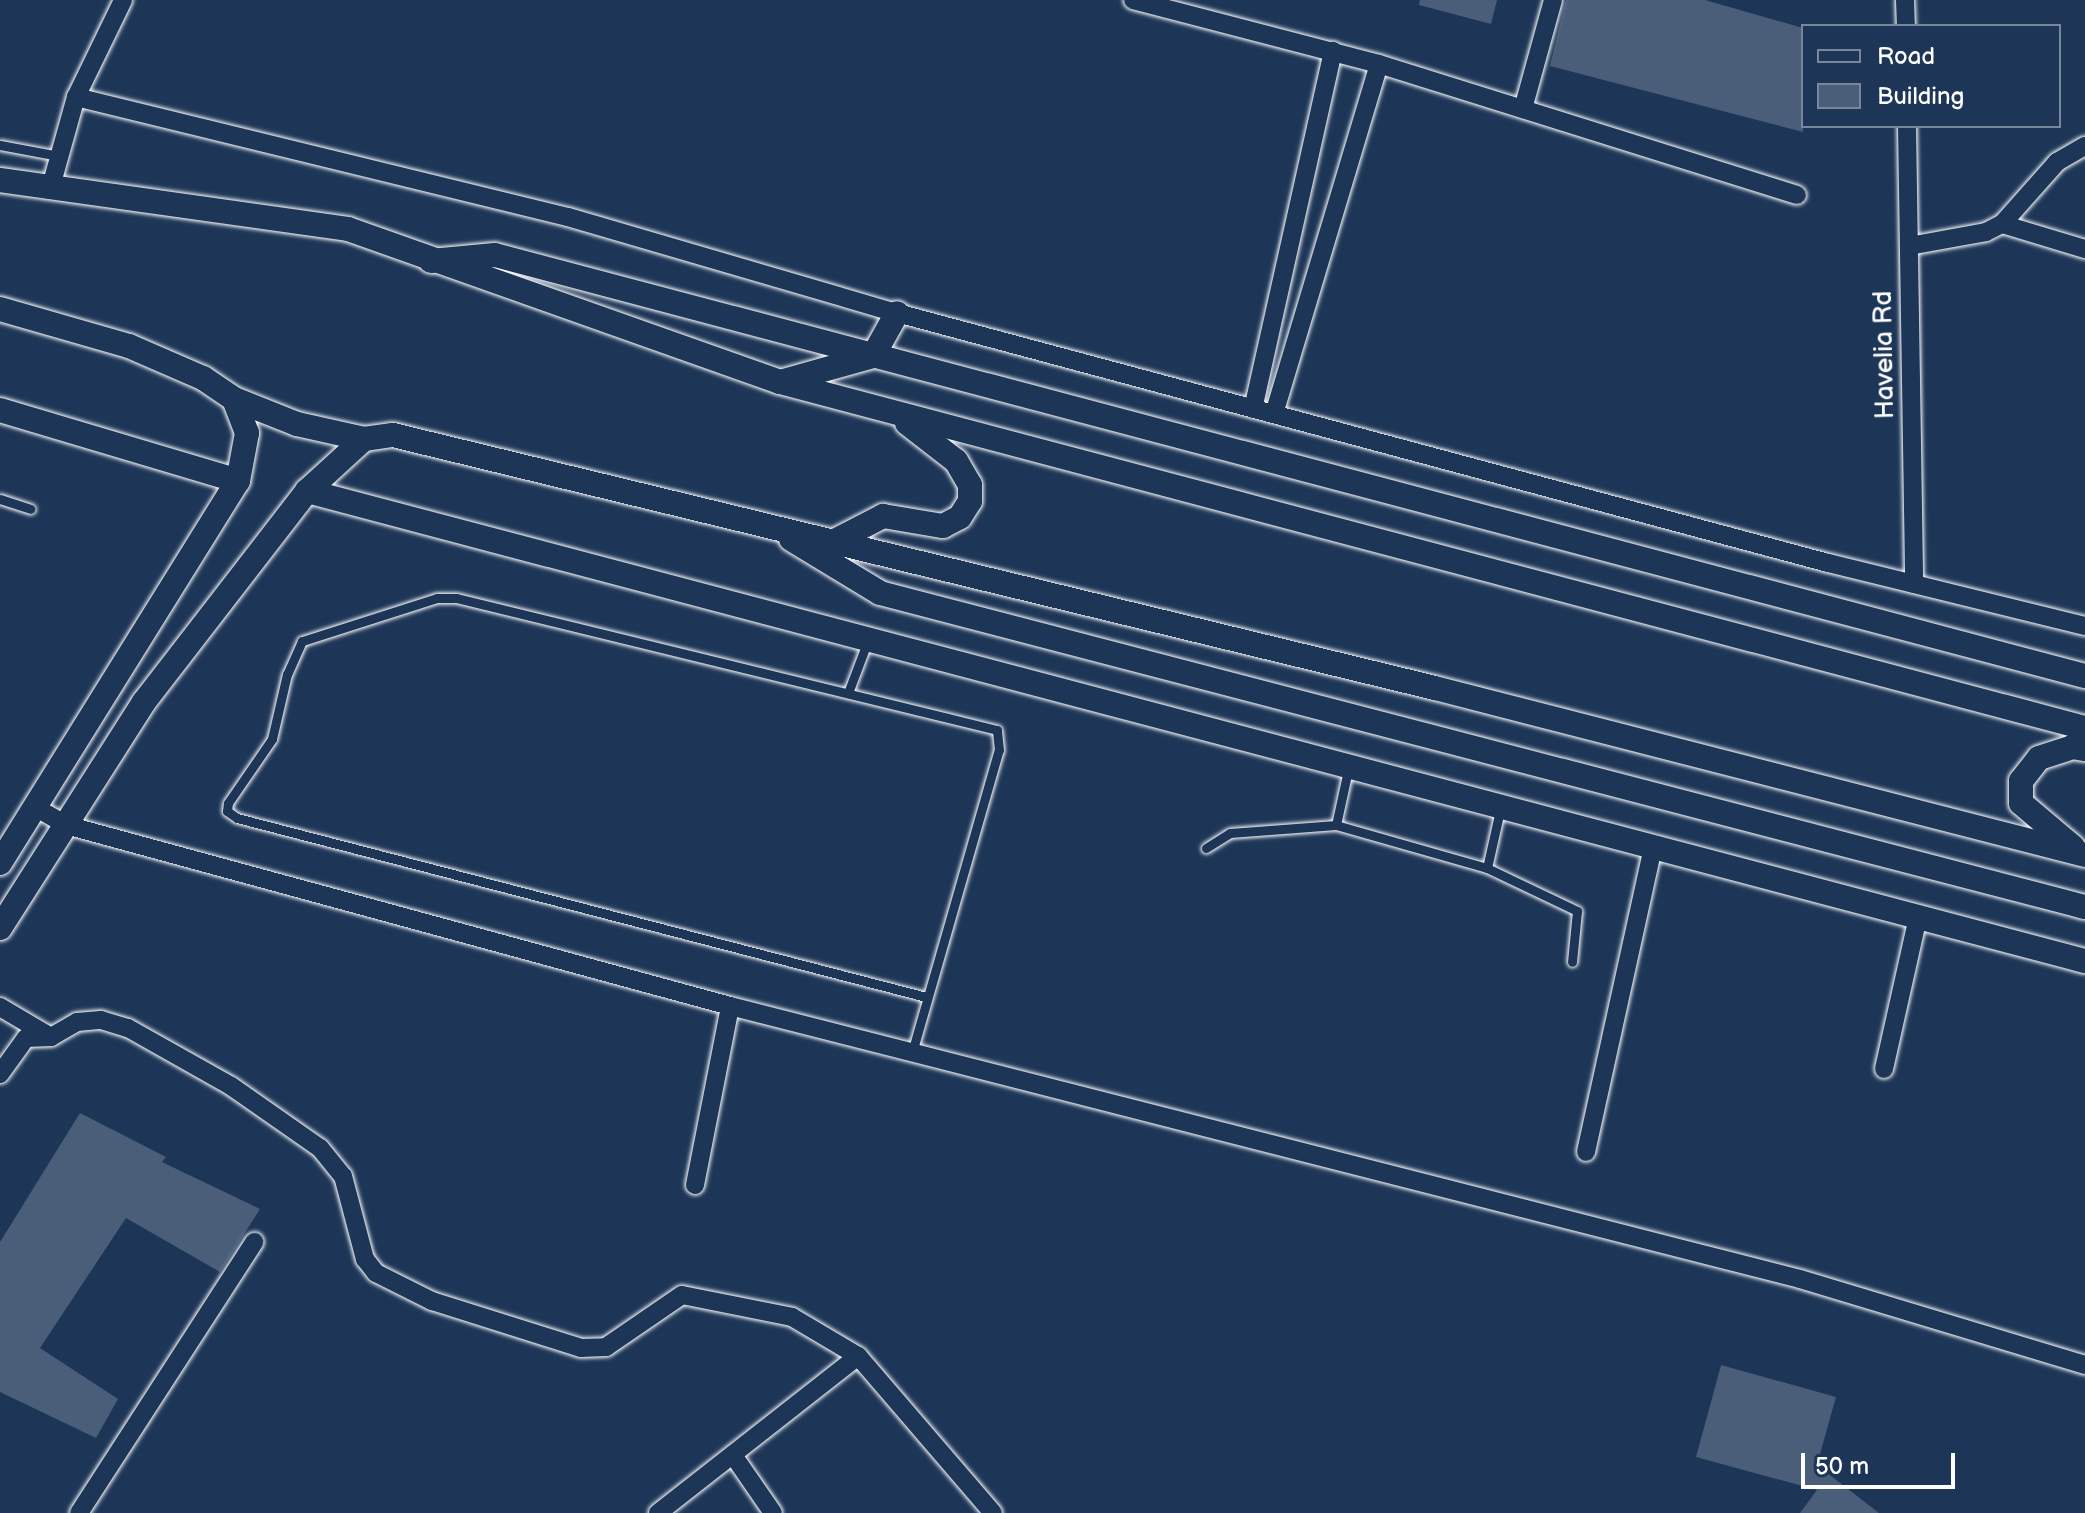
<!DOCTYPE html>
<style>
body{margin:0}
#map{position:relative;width:2085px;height:1513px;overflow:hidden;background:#1d3557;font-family:"Balsamiq Sans",sans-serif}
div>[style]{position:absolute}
.building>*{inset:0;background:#4a5d79}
.roads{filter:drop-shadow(0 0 2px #fff) drop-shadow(0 0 2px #fff)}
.lane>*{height:9px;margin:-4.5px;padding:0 4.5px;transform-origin:4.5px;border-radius:4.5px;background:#1d3557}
.street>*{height:18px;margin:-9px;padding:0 9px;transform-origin:9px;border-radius:9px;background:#1d3557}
.secondary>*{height:24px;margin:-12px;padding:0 12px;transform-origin:12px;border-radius:12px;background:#1d3557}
span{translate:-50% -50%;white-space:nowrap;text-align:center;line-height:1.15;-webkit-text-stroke:8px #1d3557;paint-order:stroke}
.street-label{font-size:26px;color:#fff}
.legend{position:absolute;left:1801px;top:24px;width:260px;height:104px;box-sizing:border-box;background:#1d3557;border:2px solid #77869a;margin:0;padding:10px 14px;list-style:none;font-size:24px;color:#fff}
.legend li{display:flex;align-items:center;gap:16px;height:40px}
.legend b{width:40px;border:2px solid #77869a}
.scale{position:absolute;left:1801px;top:1453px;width:154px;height:36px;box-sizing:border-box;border:4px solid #fff;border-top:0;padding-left:10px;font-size:24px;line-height:28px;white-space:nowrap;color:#fff;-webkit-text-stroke:6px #1d3557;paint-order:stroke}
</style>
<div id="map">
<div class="building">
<i style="clip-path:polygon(1420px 0,1497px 0,1491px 24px,1419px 5px)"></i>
<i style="clip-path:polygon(1566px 0,1705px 0,1803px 28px,1803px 132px,1550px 66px)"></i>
<i style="clip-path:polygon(80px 1113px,166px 1157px,162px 1162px,260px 1209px,220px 1272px,126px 1218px,40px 1348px,118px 1399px,96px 1438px,0 1392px,0 1242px)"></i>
<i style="clip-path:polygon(1721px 1365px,1836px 1397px,1817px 1465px,1879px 1513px,1800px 1513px,1817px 1490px,1696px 1457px)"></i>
</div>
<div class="roads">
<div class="lane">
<i style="left:0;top:145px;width:60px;rotate:10.6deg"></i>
<i style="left:0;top:499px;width:32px;rotate:18deg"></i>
<i style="left:848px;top:693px;width:57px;rotate:-69.3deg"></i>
<i style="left:1336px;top:825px;width:56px;rotate:-77.7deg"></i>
<i style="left:1206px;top:848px;width:28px;rotate:-32deg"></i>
<i style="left:1230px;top:833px;width:106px;rotate:-4.3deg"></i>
<i style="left:1336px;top:825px;width:157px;rotate:15.9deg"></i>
<i style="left:1487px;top:868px;width:100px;rotate:25.5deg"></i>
<i style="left:1577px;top:911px;width:51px;rotate:95.6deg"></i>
<i style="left:1487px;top:868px;width:59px;rotate:-77.4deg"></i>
<i style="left:913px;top:1049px;width:311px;rotate:-74deg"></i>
<i style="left:999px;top:750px;width:20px;rotate:-96deg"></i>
<i style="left:997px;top:730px;width:557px;rotate:-166.29deg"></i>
<i style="left:456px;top:598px;width:19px;rotate:180deg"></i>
<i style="left:437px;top:598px;width:142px;rotate:162.3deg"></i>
<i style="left:302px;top:641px;width:36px;rotate:114deg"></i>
<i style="left:287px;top:674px;width:67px;rotate:103deg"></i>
<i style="left:272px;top:739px;width:78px;rotate:124.5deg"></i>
<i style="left:228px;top:803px;width:8px;rotate:97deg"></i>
<i style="left:227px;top:811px;width:12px;rotate:35deg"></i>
<i style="left:237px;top:818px;width:712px;rotate:14.56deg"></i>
</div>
<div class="street">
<i style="left:1133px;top:0;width:254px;rotate:14.6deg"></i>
<i style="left:1379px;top:64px;width:438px;rotate:17.4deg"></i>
<i style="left:1905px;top:0;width:26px;rotate:88deg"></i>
<i style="left:76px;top:97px;width:506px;rotate:13.71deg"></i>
<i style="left:568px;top:217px;width:343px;rotate:16.3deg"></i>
<i style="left:897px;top:313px;width:964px;rotate:15.03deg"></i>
<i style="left:1828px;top:563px;width:265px;rotate:13.8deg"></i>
<i style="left:1523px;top:109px;width:113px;rotate:-74.6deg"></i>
<i style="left:1907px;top:126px;width:458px;rotate:89.1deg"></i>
<i style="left:50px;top:190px;width:97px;rotate:-74.4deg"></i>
<i style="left:76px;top:97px;width:108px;rotate:-64.1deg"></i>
<i style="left:2002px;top:224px;width:87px;rotate:16.8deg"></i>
<i style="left:1909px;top:246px;width:78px;rotate:-10.3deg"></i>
<i style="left:1986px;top:232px;width:18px;rotate:-27deg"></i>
<i style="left:2002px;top:224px;width:83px;rotate:-48.4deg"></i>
<i style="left:2057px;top:162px;width:32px;rotate:-30deg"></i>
<i style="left:1253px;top:409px;width:367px;rotate:-77.4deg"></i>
<i style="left:1274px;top:414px;width:365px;rotate:-73.3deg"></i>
<i style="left:35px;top:807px;width:36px;rotate:30deg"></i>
<i style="left:66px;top:825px;width:688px;rotate:15.25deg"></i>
<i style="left:730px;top:1006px;width:1104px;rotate:14.31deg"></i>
<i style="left:1800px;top:1279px;width:298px;rotate:16.8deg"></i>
<i style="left:0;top:1007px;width:59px;rotate:30.5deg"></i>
<i style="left:1884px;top:1069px;width:156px;rotate:-77.4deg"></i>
<i style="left:0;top:1074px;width:44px;rotate:-54.2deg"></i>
<i style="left:26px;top:1038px;width:25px;rotate:-2deg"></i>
<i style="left:51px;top:1037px;width:30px;rotate:-30deg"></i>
<i style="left:77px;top:1022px;width:24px;rotate:-5deg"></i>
<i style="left:101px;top:1020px;width:28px;rotate:17deg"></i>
<i style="left:128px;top:1028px;width:118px;rotate:29.4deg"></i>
<i style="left:231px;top:1086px;width:108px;rotate:34.9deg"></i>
<i style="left:320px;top:1148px;width:36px;rotate:51deg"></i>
<i style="left:343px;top:1176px;width:86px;rotate:75.2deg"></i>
<i style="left:365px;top:1259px;width:18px;rotate:52deg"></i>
<i style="left:376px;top:1273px;width:63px;rotate:26.6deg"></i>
<i style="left:432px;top:1301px;width:156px;rotate:17.5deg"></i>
<i style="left:581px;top:1348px;width:25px;rotate:-2deg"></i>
<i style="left:606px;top:1347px;width:92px;rotate:-34.4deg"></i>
<i style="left:682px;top:1295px;width:112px;rotate:11.3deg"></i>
<i style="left:792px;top:1317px;width:77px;rotate:30.6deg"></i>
<i style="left:858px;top:1356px;width:207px;rotate:49.3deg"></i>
<i style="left:1586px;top:1152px;width:313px;rotate:-77.6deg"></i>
<i style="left:695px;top:1185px;width:182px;rotate:-78.9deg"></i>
<i style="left:733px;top:1455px;width:70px;rotate:55.4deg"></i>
<i style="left:79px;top:1513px;width:323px;rotate:-57.1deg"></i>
<i style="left:658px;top:1513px;width:254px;rotate:-38.1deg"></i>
</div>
<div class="secondary">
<i style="left:0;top:180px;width:351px;rotate:8deg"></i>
<i style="left:348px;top:229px;width:458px;rotate:19.5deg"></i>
<i style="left:780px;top:382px;width:1350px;rotate:14.85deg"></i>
<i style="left:431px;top:261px;width:64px;rotate:-5.4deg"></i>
<i style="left:495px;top:255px;width:1645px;rotate:14.83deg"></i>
<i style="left:0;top:309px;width:134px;rotate:16deg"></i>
<i style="left:129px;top:346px;width:81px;rotate:23.4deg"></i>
<i style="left:203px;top:378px;width:37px;rotate:34deg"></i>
<i style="left:234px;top:399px;width:68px;rotate:21.6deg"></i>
<i style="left:297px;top:424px;width:69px;rotate:12.6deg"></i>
<i style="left:364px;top:439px;width:29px;rotate:-8deg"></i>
<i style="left:393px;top:435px;width:1072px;rotate:13.65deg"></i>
<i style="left:1435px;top:688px;width:671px;rotate:14.41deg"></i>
<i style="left:780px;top:382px;width:97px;rotate:-15.6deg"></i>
<i style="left:873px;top:356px;width:49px;rotate:-60.8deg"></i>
<i style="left:0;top:410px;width:248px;rotate:16.6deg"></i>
<i style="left:307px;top:491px;width:1839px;rotate:14.81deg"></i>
<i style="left:791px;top:539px;width:104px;rotate:31.2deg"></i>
<i style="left:880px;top:593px;width:1245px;rotate:14.61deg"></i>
<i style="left:831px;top:543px;width:59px;rotate:-27.4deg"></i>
<i style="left:883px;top:516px;width:61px;rotate:9.5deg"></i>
<i style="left:943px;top:526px;width:19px;rotate:-28deg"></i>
<i style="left:960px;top:517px;width:19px;rotate:-58deg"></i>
<i style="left:970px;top:501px;width:16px;rotate:-90deg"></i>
<i style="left:970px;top:485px;width:28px;rotate:-120deg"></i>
<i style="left:956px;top:461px;width:62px;rotate:-142.2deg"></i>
<i style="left:2073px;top:847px;width:68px;rotate:-139.8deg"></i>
<i style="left:2021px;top:803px;width:22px;rotate:-90deg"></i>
<i style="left:2021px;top:781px;width:29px;rotate:-52deg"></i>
<i style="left:2039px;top:758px;width:35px;rotate:-18deg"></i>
<i style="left:2072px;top:747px;width:13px;rotate:9deg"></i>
<i style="left:0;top:863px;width:450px;rotate:-58.1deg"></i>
<i style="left:238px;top:481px;width:49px;rotate:-79.4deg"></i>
<i style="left:247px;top:433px;width:36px;rotate:-111deg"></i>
<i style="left:0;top:928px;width:268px;rotate:-57.5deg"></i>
<i style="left:144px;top:702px;width:267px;rotate:-52.3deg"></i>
<i style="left:307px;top:491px;width:77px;rotate:-42.4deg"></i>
</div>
</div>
<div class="street-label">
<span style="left:1885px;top:355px;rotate:-91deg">Havelia Rd</span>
</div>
<ul class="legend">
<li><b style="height:10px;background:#1d3557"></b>Road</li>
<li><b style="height:22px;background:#4a5d79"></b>Building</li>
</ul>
<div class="scale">50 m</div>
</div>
